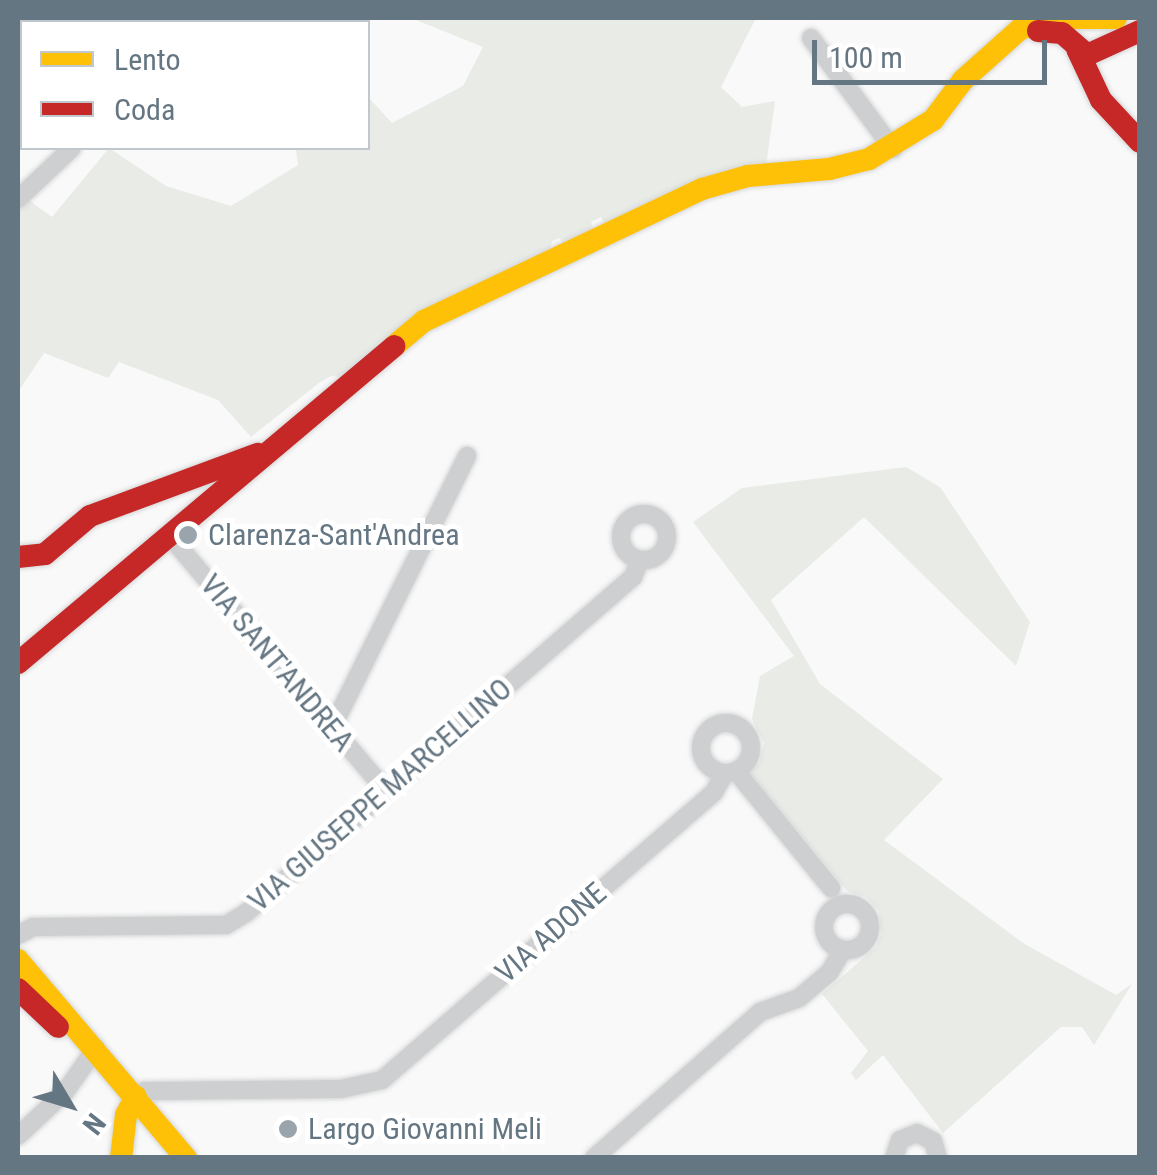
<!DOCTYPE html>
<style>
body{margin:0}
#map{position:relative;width:1157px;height:1175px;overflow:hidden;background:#f9f9f9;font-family:"Roboto Condensed",sans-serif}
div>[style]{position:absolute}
.green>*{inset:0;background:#e8ebe6}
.roads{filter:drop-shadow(0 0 2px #d5d6d7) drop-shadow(0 0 2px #d5d6d7)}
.street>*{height:18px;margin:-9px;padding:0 9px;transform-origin:9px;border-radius:9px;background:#cecfd0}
.street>.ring{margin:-9px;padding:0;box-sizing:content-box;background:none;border:18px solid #cecfd0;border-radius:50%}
.slow>*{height:22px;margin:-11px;padding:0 11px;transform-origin:11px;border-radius:11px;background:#ffc107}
.jam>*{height:22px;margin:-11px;padding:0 11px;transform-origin:11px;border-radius:11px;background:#c62828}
.dots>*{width:28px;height:28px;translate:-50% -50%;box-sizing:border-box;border:5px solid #fff;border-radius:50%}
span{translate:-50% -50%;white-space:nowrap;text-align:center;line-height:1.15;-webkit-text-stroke:10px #fff;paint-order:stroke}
.poi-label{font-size:30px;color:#657683}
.left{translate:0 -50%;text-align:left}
.street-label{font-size:30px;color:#657683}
.frame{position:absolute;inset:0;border:20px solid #657683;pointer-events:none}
.legend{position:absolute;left:20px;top:20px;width:350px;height:130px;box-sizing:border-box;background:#fff;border:2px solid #c1c8cd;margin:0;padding:12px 18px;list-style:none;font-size:30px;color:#657683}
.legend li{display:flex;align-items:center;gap:20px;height:50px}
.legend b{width:50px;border:2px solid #c1c8cd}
.north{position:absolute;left:20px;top:1055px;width:100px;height:100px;-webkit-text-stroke:8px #fff;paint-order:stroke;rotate:128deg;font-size:28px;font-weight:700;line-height:40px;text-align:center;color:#657683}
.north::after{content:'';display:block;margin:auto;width:35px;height:45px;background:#657683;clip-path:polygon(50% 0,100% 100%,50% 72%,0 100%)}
.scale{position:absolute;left:812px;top:40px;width:235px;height:45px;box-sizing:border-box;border:5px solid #657683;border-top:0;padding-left:12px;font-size:30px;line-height:35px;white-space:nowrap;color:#657683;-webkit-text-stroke:8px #fff;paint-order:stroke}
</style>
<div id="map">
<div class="green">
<i style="clip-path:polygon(411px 18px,756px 18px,721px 87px,742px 107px,775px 101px,766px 166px,606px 227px,601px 217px,591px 222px,594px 231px,564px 245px,560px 238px,552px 241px,550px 252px,343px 377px,331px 376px,319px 383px,251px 437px,218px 400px,119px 362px,108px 378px,44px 353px,18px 392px,18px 209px,27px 199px,52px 217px,109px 148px,166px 186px,231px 206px,298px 165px,296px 150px,275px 148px,368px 148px,368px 97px,392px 123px,463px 86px,483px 47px)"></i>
<i style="clip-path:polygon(906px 467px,940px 487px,1030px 622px,1016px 666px,864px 517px,771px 600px,820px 684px,943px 779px,884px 840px,1023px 943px,1116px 995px,1132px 984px,1094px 1045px,1082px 1027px,1061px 1027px,943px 1133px,883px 1055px,856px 1080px,851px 1073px,868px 1051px,822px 994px,876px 947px,881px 934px,879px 911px,866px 897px,847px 891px,750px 773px,759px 763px,764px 743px,752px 719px,760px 676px,794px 656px,693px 522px,742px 488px)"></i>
</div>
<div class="roads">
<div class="street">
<i style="left:18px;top:21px;width:4px;rotate:-45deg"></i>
<i style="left:187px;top:22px;width:4px;rotate:-63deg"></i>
<i style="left:811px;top:38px;width:138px;rotate:53.5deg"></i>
<i style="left:18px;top:199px;width:74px;rotate:-43.4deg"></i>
<i class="ring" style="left:621px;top:514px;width:28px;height:28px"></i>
<i style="left:169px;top:535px;width:334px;rotate:49.7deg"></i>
<i class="ring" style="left:701px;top:723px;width:32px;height:32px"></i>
<i style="left:332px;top:728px;width:304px;rotate:-63.6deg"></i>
<i style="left:736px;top:771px;width:151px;rotate:50.9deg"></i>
<i class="ring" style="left:824px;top:904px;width:28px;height:28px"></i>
<i style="left:18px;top:935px;width:17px;rotate:-28deg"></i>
<i style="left:33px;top:927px;width:193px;rotate:-0.6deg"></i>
<i style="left:226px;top:925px;width:23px;rotate:-31deg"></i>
<i style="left:246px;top:913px;width:513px;rotate:-40.97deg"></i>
<i style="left:633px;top:577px;width:18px;rotate:-68deg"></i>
<i style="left:136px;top:1096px;width:10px;rotate:-29deg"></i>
<i style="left:145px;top:1091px;width:196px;rotate:-0.6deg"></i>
<i style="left:341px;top:1089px;width:42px;rotate:-12.4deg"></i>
<i style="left:382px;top:1080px;width:440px;rotate:-40.9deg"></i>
<i style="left:714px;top:792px;width:22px;rotate:-60deg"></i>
<i style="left:18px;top:1136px;width:64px;rotate:-43.1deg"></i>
<i style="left:65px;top:1092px;width:54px;rotate:-54.8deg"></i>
<i style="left:594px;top:1158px;width:221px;rotate:-41.3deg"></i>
<i style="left:760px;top:1012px;width:41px;rotate:-19.7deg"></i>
<i style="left:799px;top:998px;width:39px;rotate:-40deg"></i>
<i style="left:829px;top:973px;width:27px;rotate:-59deg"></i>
<i style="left:894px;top:1158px;width:19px;rotate:-72deg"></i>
<i style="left:900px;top:1140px;width:18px;rotate:-22deg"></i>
<i style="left:917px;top:1133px;width:18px;rotate:27deg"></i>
<i style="left:933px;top:1141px;width:18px;rotate:74deg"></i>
</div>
<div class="slow">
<i style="left:394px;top:346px;width:39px;rotate:-40deg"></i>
<i style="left:424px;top:321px;width:308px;rotate:-25.4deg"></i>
<i style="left:702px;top:189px;width:48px;rotate:-15.8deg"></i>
<i style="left:748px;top:176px;width:81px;rotate:-4.9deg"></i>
<i style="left:829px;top:169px;width:41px;rotate:-14deg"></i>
<i style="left:869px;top:159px;width:75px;rotate:-31.4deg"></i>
<i style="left:933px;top:120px;width:50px;rotate:-53.1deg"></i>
<i style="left:963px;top:80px;width:76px;rotate:-41.8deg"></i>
<i style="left:1020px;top:29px;width:37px;rotate:-17deg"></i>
<i style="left:1055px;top:18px;width:61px"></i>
<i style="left:18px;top:960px;width:260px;rotate:49.7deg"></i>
<i style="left:121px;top:1158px;width:43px;rotate:-83.4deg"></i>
<i style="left:126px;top:1115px;width:21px;rotate:-62deg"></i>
</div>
<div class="jam">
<i style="left:1038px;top:31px;width:24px;rotate:5deg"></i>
<i style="left:1062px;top:33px;width:33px;rotate:41deg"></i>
<i style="left:1087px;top:55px;width:58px;rotate:-24.4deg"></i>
<i style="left:1077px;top:49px;width:56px;rotate:64.8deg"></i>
<i style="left:1101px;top:100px;width:57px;rotate:47.1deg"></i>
<i style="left:18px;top:557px;width:27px;rotate:-6deg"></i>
<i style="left:45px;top:554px;width:59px;rotate:-40.2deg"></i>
<i style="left:90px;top:516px;width:179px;rotate:-20.3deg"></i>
<i style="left:18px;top:663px;width:492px;rotate:-40.1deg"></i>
<i style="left:18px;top:989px;width:55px;rotate:43.5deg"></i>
</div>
</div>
<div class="dots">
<i style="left:188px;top:535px;background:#99a4ac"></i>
<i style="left:288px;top:1129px;background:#99a4ac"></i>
</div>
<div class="poi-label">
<span class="left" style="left:208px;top:535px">Clarenza-Sant'Andrea</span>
<span class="left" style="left:308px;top:1129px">Largo Giovanni Meli</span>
</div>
<div class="street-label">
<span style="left:277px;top:663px;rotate:50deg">VIA SANT'ANDREA</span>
<span style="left:380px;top:795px;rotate:-41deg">VIA GIUSEPPE MARCELLINO</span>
<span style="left:551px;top:933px;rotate:-41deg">VIA ADONE</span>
</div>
<div class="frame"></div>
<ul class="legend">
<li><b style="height:12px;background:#ffc107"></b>Lento</li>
<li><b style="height:12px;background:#c62828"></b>Coda</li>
</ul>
<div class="north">N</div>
<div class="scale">100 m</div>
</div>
